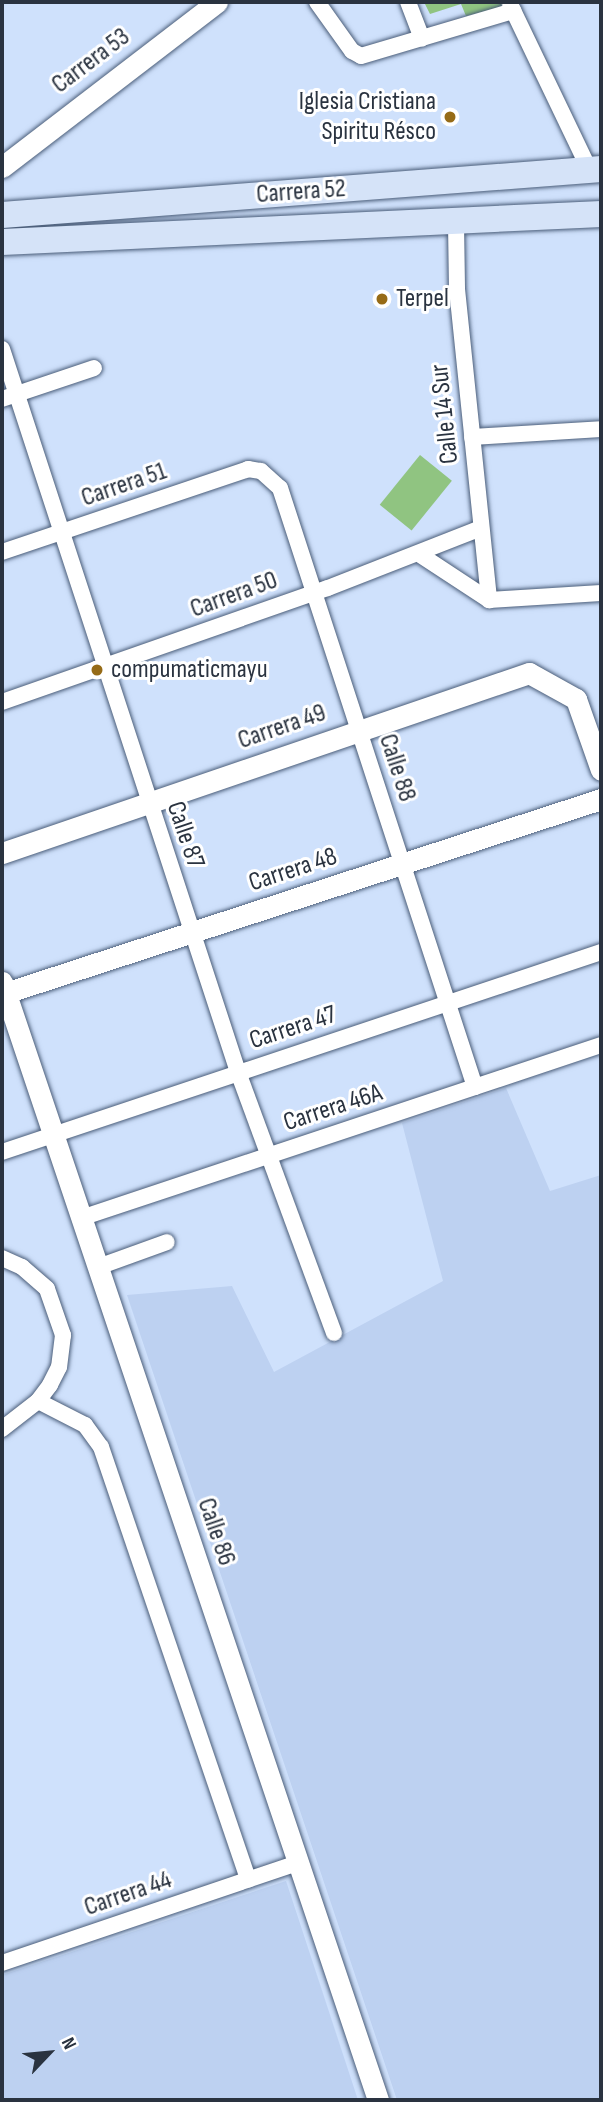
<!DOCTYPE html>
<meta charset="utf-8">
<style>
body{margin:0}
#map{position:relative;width:603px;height:2102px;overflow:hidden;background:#cfe1fc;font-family:"Sofia Sans Condensed",sans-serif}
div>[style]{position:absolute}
.built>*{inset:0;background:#bdd1f1}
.green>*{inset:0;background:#90c481;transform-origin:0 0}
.roads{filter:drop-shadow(0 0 2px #4a5d79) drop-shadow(0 0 2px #4a5d79)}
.minor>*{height:16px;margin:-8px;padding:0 8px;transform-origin:8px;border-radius:8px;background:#fff}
.tertiary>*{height:21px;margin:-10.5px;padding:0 10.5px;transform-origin:10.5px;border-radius:10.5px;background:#fff}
.primary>*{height:26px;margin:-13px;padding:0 13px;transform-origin:13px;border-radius:13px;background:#d5e3f8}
.dots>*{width:19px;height:19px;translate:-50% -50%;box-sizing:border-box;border:4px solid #fff;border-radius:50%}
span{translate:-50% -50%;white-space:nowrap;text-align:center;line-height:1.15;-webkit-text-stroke:6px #fff;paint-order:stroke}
.street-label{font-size:26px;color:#2a3340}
.poi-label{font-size:26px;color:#2a3340}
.right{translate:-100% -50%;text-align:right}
.left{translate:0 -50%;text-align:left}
.frame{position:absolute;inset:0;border:4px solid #2a3340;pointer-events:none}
.north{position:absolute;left:14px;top:2018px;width:70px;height:70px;-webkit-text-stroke:5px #fff;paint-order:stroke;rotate:64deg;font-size:19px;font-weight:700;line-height:28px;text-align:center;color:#2a3340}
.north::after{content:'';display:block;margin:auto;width:24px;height:32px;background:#2a3340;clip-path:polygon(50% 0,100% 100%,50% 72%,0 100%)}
</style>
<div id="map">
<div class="built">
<i style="clip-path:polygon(506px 1088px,550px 1191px,601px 1175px,601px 2100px,397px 2100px,127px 1295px,232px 1286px,274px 1372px,443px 1281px,402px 1123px)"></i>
<i style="clip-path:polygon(286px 1881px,358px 2100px,2px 2100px,2px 1975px)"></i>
</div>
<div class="green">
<i style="clip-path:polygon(424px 2px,508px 2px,509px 5px,466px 16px,461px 4px,430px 14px)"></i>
<i style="left:420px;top:455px;width:41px;height:64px;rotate:39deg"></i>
</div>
<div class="roads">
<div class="minor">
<i style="left:317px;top:2px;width:60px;rotate:54.5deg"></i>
<i style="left:352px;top:51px;width:10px;rotate:29deg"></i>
<i style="left:361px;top:56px;width:159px;rotate:-16.5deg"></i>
<i style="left:408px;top:2px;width:39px;rotate:69deg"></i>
<i style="left:510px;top:4px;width:183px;rotate:64.4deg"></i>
<i style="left:456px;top:224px;width:65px;rotate:89.1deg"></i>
<i style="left:457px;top:289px;width:313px;rotate:84.1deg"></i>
<i style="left:2px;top:349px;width:761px;rotate:71.92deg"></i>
<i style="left:238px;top:1072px;width:278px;rotate:69.8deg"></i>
<i style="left:2px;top:399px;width:97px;rotate:-18.6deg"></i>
<i style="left:472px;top:437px;width:129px;rotate:-3.5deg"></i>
<i style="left:2px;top:552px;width:260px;rotate:-18.6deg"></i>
<i style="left:248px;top:469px;width:13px;rotate:9deg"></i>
<i style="left:261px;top:471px;width:25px;rotate:42deg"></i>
<i style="left:280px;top:488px;width:630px;rotate:71.97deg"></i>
<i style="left:419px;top:554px;width:84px;rotate:33.3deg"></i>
<i style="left:489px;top:600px;width:112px;rotate:-3.6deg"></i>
<i style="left:2px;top:702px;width:345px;rotate:-19.3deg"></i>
<i style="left:328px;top:588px;width:164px;rotate:-21.4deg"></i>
<i style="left:2px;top:1152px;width:632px;rotate:-18.46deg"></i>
<i style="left:81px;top:1218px;width:548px;rotate:-18.4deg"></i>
<i style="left:2px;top:1258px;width:22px;rotate:24deg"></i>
<i style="left:22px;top:1267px;width:33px;rotate:41deg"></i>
<i style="left:47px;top:1289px;width:49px;rotate:70.8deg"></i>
<i style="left:63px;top:1335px;width:32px;rotate:97deg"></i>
<i style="left:59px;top:1367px;width:20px;rotate:117deg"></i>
<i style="left:50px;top:1385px;width:20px;rotate:127deg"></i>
<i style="left:38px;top:1401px;width:46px;rotate:142.1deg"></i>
<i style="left:98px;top:1267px;width:73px;rotate:-19.9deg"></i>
<i style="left:38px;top:1401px;width:53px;rotate:27.1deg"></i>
<i style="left:85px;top:1425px;width:27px;rotate:54deg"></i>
<i style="left:101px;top:1447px;width:457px;rotate:71.2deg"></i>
<i style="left:2px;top:1963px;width:312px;rotate:-18.7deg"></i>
</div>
<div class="tertiary">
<i style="left:2px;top:167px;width:271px;rotate:-37.5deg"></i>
<i style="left:2px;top:853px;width:557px;rotate:-18.86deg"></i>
<i style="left:529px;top:673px;width:54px;rotate:29deg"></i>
<i style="left:576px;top:699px;width:75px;rotate:70.6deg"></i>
<i style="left:2px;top:982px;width:1180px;rotate:71.41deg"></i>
<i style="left:2px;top:994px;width:630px;rotate:-18.03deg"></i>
</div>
<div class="primary">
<i style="left:2px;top:215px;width:601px;rotate:-4.39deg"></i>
<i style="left:2px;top:242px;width:600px;rotate:-2.68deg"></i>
</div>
</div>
<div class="dots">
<i style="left:450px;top:117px;background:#966b17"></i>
<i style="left:382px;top:299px;background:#966b17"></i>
<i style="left:97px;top:670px;background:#966b17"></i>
</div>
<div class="street-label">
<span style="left:91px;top:61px;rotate:-37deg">Carrera 53</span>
<span style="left:301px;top:192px;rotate:-4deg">Carrera 52</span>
<span style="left:445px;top:414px;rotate:-96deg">Calle 14 Sur</span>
<span style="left:124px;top:485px;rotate:-19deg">Carrera 51</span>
<span style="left:234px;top:595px;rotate:-20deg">Carrera 50</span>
<span style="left:282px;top:727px;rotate:-19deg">Carrera 49</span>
<span style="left:397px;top:768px;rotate:72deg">Calle 88</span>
<span style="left:185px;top:835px;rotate:71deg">Calle 87</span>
<span style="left:293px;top:870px;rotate:-18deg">Carrera 48</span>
<span style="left:293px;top:1028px;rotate:-18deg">Carrera 47</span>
<span style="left:333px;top:1108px;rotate:-18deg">Carrera 46A</span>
<span style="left:216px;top:1532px;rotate:71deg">Calle 86</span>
<span style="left:128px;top:1894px;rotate:-19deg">Carrera 44</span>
</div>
<div class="poi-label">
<span class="right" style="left:436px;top:117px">Iglesia Cristiana<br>Spiritu Résco</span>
<span class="left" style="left:396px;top:299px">Terpel</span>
<span class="left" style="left:111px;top:670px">compumaticmayu</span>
</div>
<div class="frame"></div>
<div class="north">N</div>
</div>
